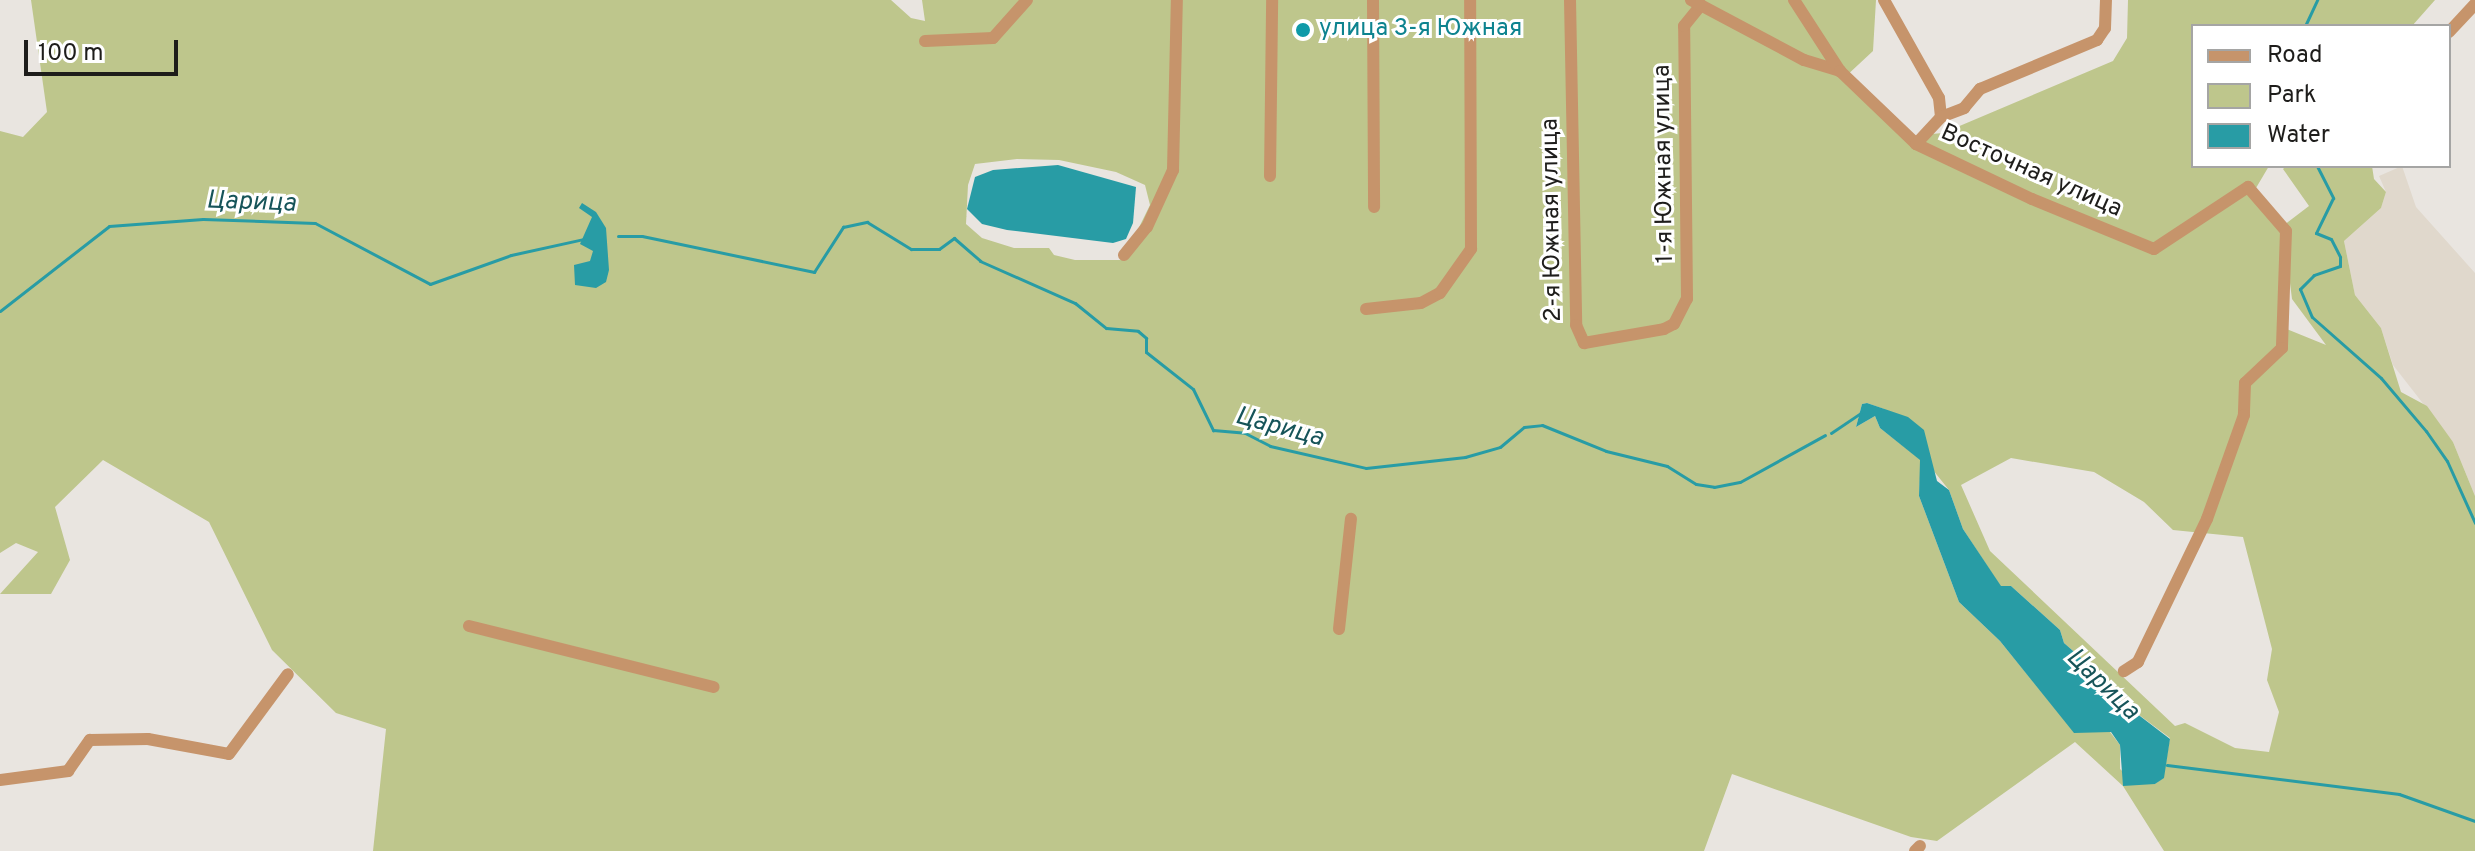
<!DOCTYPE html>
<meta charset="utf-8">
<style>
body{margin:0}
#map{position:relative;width:2475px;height:851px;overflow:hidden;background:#e9e5e0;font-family:Overpass,sans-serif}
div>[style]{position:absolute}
.built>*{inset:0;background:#e0d8cc}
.green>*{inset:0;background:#bec68c}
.water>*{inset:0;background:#289ca5}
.stream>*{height:3px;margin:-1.5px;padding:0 1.5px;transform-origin:1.5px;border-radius:1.5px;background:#289ca5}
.street>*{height:12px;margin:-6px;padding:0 6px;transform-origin:6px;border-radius:6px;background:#c6946b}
.dots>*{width:22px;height:22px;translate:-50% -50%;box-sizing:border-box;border:4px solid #fff;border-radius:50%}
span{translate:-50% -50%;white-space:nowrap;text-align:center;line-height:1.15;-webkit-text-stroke:6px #fff;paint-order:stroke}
.culture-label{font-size:24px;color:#0d838f}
.left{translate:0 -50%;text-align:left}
.street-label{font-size:24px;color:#1e1d1b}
.water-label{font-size:26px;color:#165459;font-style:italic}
.legend{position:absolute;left:2191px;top:24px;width:260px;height:144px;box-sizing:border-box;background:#fff;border:2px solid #a5a5a4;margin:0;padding:10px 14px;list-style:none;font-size:24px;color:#1e1d1b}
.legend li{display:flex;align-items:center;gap:16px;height:40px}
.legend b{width:40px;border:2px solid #a5a5a4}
.scale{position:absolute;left:24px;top:40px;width:154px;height:36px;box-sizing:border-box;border:4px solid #1e1d1b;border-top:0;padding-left:10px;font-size:24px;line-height:28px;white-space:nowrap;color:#1e1d1b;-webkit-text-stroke:6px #fff;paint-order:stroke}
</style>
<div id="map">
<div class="built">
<i style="clip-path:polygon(2402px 166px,2416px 207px,2475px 273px,2475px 496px,2453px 442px,2393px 365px,2381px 328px,2355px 295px,2344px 241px,2381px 208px,2386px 192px,2379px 176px)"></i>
</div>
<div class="green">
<i style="clip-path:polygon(evenodd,31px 0,891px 0,911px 18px,925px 21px,922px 0,1876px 0,1873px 51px,1844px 78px,1909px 136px,1943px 133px,2113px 61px,2127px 38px,2128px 0,2435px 0,2412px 26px,2193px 26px,2193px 166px,2269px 166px,2256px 188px,2284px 225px,2309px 206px,2283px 169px,2286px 166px,2372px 166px,2374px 179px,2386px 192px,2381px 208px,2344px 241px,2355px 295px,2381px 328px,2401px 392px,2427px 406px,2453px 442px,2475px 496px,2475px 851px,2164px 851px,2123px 786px,2075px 742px,1937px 841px,1911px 837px,1732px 774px,1704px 851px,373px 851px,386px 729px,336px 713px,272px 650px,209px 522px,103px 460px,55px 507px,70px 560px,51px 594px,0 594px,38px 552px,16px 543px,0 553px,0 131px,23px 137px,47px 112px,31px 0,1017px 159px,1059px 160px,1116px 172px,1145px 185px,1150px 205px,1123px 260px,1075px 260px,1054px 255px,1049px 248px,1014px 248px,982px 238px,966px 224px,968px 185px,975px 164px,1017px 159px,31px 0,2290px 283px,2292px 299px,2326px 345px,2284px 328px,2290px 283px,31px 0,1867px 403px,1884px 409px,1949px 490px,1963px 529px,2001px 587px,2011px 586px,2060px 630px,2064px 643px,2088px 664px,2092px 676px,2106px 679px,2119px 700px,2170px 738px,2163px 778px,2155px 784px,2135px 783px,2120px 769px,2120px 745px,2110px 732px,2074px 732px,2000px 641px,1959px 602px,1919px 496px,1921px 460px,1880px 428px,1875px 416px,1856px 427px,1862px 404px,1867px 403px,31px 0,2011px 458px,2094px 472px,2144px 502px,2173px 530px,2243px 537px,2272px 649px,2267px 680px,2279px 712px,2269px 752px,2235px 748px,2185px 723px,2175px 726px,1990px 551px,1961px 485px,2011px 458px)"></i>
</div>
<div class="water">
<i style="clip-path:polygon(1058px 165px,1136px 187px,1133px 223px,1126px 239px,1113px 243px,1007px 230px,982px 224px,967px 209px,975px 177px,993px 170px)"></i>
<i style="clip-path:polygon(582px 203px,596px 212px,606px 228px,609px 270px,606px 282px,596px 288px,575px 285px,574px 265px,590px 261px,593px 251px,580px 244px,592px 217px,579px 208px)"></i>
<i style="clip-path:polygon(1867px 403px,1908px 417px,1924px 430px,1937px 481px,1949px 490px,1963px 529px,2001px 586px,2011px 586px,2060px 630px,2064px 643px,2088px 664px,2092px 676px,2106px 679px,2119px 700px,2170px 739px,2164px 778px,2155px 784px,2123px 786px,2120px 745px,2111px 732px,2074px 733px,2000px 641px,1959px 602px,1919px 496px,1920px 460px,1880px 428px,1875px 416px,1856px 427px,1862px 404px)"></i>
</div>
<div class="stream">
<i style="left:2305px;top:26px;width:29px;rotate:-65deg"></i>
<i style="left:2317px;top:166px;width:36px;rotate:63deg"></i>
<i style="left:2333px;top:198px;width:39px;rotate:116deg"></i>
<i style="left:2316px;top:233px;width:16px;rotate:22deg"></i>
<i style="left:2331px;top:239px;width:20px;rotate:63deg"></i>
<i style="left:2340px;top:257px;width:9px;rotate:90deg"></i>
<i style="left:2340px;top:266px;width:28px;rotate:161deg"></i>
<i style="left:2314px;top:275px;width:20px;rotate:135deg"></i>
<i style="left:2300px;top:289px;width:30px;rotate:67deg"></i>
<i style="left:2312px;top:317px;width:92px;rotate:41.5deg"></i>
<i style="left:2381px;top:378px;width:70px;rotate:49.7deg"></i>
<i style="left:2426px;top:431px;width:37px;rotate:55deg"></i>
<i style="left:2447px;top:461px;width:68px;rotate:65.7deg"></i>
<i style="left:618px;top:236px;width:24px"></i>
<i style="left:642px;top:236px;width:176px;rotate:11.8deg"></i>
<i style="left:814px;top:272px;width:54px;rotate:-57.2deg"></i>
<i style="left:843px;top:227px;width:25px;rotate:-12deg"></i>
<i style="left:867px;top:222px;width:52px;rotate:31.5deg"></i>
<i style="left:911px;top:249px;width:28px"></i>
<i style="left:939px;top:249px;width:19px;rotate:-36deg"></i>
<i style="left:954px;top:238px;width:35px;rotate:41deg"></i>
<i style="left:980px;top:261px;width:104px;rotate:23.9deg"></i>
<i style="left:1075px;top:303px;width:40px;rotate:39deg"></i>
<i style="left:1106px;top:328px;width:32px;rotate:5deg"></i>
<i style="left:1138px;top:331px;width:11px;rotate:41deg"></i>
<i style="left:1146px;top:338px;width:14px;rotate:90deg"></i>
<i style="left:1146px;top:352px;width:60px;rotate:38.2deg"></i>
<i style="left:1193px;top:389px;width:46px;rotate:64deg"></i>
<i style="left:1213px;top:430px;width:32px;rotate:5deg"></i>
<i style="left:1245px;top:433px;width:28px;rotate:27deg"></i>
<i style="left:1270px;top:446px;width:98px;rotate:12.9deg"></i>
<i style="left:1366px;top:468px;width:100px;rotate:-6.3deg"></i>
<i style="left:1465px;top:457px;width:36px;rotate:-16deg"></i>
<i style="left:1500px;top:447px;width:31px;rotate:-40deg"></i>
<i style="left:1524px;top:427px;width:18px;rotate:-6deg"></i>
<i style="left:1542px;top:425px;width:69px;rotate:22.1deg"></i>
<i style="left:1606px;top:451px;width:63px;rotate:13.8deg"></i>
<i style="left:1667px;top:466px;width:34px;rotate:32deg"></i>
<i style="left:1696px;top:484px;width:18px;rotate:9deg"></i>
<i style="left:1714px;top:487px;width:26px;rotate:-11deg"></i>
<i style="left:1740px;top:482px;width:97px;rotate:-28.9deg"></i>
<i style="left:0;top:311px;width:138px;rotate:-37.9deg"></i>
<i style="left:109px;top:226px;width:94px;rotate:-4.3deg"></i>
<i style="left:203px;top:219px;width:112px;rotate:2deg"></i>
<i style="left:315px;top:223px;width:130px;rotate:27.9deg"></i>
<i style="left:430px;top:284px;width:86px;rotate:-19.7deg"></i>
<i style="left:511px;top:255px;width:75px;rotate:-12.4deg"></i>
<i style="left:1831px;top:433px;width:36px;rotate:-34deg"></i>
<i style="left:2167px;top:765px;width:234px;rotate:7.1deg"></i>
<i style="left:2399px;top:794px;width:81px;rotate:19.6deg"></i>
</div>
<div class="street">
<i style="left:1373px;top:0;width:207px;rotate:89.7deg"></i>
<i style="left:1570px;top:0;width:325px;rotate:88.9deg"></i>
<i style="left:1576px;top:325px;width:20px;rotate:66deg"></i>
<i style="left:1584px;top:343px;width:81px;rotate:-9.9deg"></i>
<i style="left:1664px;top:329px;width:11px;rotate:-27deg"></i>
<i style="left:1674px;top:324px;width:28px;rotate:-63deg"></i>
<i style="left:1687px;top:299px;width:273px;rotate:-90.6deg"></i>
<i style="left:1684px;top:26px;width:27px;rotate:-51deg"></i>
<i style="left:1691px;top:0;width:128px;rotate:28deg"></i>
<i style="left:1804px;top:60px;width:38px;rotate:17deg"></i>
<i style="left:1794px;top:0;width:85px;rotate:57.1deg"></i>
<i style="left:1840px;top:71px;width:105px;rotate:43.8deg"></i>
<i style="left:1916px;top:144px;width:128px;rotate:25.4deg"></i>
<i style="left:2032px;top:199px;width:132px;rotate:22.3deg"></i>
<i style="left:2154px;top:249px;width:113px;rotate:-33.4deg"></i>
<i style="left:2248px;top:187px;width:58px;rotate:49.2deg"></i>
<i style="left:2286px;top:231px;width:117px;rotate:92deg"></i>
<i style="left:2282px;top:348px;width:51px;rotate:136.6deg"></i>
<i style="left:2245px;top:383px;width:32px;rotate:92deg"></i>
<i style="left:2244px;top:415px;width:110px;rotate:109.6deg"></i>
<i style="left:2207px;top:519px;width:159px;rotate:115.8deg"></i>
<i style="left:2138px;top:662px;width:17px;rotate:147deg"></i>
<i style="left:1884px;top:0;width:112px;rotate:60.7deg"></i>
<i style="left:1939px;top:98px;width:19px;rotate:84deg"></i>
<i style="left:2449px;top:32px;width:38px;rotate:-47deg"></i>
<i style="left:925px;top:41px;width:68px;rotate:-2.5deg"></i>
<i style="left:993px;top:38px;width:51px;rotate:-48.2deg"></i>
<i style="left:1916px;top:144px;width:37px;rotate:-47deg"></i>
<i style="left:1941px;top:117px;width:25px;rotate:-21deg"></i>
<i style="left:1964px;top:108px;width:25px;rotate:-50deg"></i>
<i style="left:1980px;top:89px;width:127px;rotate:-22.7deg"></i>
<i style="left:2097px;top:40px;width:14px;rotate:-56deg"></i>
<i style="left:2105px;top:28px;width:28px;rotate:-88deg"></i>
<i style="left:1270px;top:176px;width:176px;rotate:-89.3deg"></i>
<i style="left:1124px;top:255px;width:36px;rotate:-51deg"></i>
<i style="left:1147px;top:227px;width:63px;rotate:-65.5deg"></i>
<i style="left:1173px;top:170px;width:170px;rotate:-88.7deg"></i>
<i style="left:1366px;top:309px;width:55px;rotate:-6.2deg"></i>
<i style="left:1421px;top:303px;width:21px;rotate:-28deg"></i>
<i style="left:1440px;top:293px;width:54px;rotate:-54.8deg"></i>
<i style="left:1471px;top:249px;width:249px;rotate:-90.2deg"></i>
<i style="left:469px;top:626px;width:252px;rotate:14deg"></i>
<i style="left:1339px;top:629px;width:111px;rotate:-83.8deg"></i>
<i style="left:0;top:780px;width:69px;rotate:-7.5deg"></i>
<i style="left:68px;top:771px;width:38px;rotate:-55deg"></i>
<i style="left:90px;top:740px;width:58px;rotate:-1deg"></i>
<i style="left:148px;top:739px;width:82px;rotate:10.5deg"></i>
<i style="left:229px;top:754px;width:99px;rotate:-53.6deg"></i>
<i style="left:1915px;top:851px;width:7px;rotate:-45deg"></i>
</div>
<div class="dots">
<i style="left:1303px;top:30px;background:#0f9aa8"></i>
</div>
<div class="culture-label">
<span class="left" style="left:1319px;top:30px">улица 3-я Южная</span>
</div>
<div class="street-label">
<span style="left:1665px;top:164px;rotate:-91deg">1-я Южная улица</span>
<span style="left:2031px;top:172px;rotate:24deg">Восточная улица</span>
<span style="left:1553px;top:220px;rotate:-91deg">2-я Южная улица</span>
</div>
<div class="water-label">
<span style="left:251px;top:203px;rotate:2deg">Царица</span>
<span style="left:1279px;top:428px;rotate:15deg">Царица</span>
<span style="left:2102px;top:685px;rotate:44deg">Царица</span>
</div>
<ul class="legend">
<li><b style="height:10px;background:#c6946b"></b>Road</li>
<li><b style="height:22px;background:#bec68c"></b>Park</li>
<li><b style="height:22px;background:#289ca5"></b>Water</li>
</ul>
<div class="scale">100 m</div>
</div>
